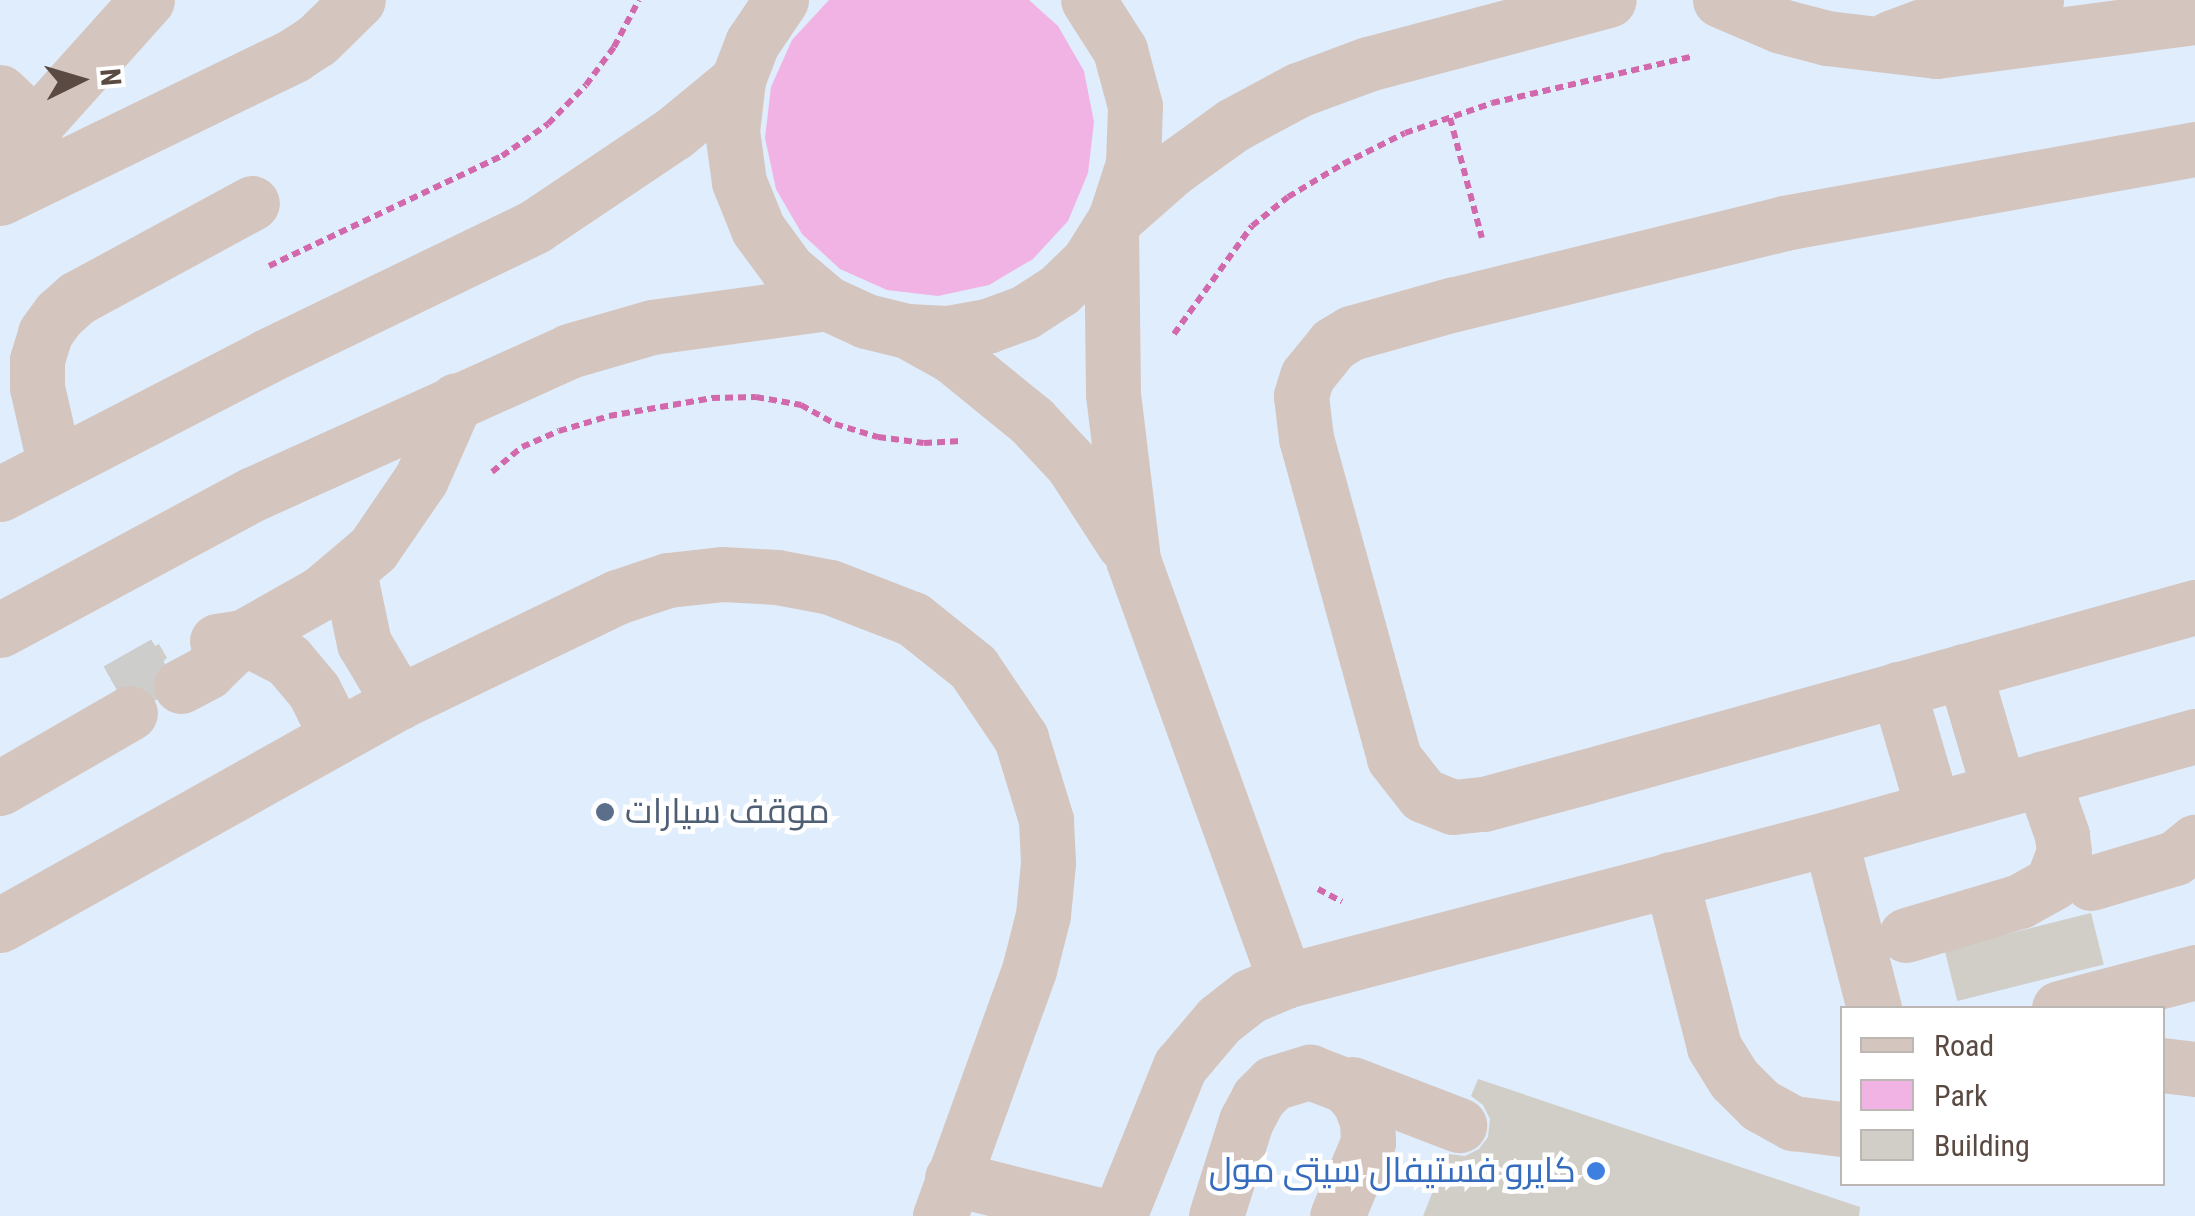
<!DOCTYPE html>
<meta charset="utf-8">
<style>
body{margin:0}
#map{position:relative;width:2195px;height:1216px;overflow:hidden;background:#eaeeee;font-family:"Roboto Condensed",Cairo,sans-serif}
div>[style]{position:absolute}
.commercial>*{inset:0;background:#e0edfd}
.green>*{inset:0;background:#f1b3e3}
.building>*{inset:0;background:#d1cdc7;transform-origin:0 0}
.minor-tunnel>*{height:55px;margin-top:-27.5px;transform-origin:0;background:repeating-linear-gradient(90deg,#cdcdcc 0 55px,transparent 0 83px)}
.path>*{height:6px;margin-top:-3px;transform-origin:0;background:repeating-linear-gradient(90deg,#d269ac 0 8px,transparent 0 13px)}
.minor>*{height:55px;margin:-27.5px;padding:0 27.5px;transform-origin:27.5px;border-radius:27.5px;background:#d4c6bf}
.dots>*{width:28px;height:28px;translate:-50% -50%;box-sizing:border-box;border:5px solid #fff;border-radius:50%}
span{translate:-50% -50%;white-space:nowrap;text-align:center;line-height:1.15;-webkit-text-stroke:9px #fff;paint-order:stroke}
.service-label{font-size:35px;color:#4e5e75}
.left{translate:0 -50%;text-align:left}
.shop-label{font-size:35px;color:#366cbe}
.right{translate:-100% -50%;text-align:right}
.legend{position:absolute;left:1840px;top:1006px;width:325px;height:180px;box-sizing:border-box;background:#fff;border:2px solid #bdb7b3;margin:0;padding:12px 18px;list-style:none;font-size:30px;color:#5a4a42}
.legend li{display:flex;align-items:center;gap:20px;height:50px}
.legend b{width:50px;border:2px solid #bdb7b3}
.north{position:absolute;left:30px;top:30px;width:100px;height:100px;-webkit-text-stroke:8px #fff;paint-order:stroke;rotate:85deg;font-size:28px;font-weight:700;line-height:40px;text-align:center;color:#5a4a42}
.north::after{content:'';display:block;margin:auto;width:35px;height:45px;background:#5a4a42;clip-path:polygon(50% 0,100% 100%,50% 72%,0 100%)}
</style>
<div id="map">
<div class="commercial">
<i style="clip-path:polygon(evenodd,0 0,2195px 0,2195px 1216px,0 1216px,0 0,1842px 1008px,2162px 1008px,2162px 1184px,1842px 1184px,1842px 1008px)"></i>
</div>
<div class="green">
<i style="clip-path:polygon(829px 0,1029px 0,1058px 26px,1084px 71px,1094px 122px,1088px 173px,1068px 221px,1033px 259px,989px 285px,938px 296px,887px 290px,840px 269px,802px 234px,776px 189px,765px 138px,771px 87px,792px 40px)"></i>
</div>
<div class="building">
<i style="clip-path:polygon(159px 644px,167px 658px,154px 670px,151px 691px,131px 682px,115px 686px,107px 672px)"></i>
<i style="left:2091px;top:913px;width:53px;height:151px;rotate:76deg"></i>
<i style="clip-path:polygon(1478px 1079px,1860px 1207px,1859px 1216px,1423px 1216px,1448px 1154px,1465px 1156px,1479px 1149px,1488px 1137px,1490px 1119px,1483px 1105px,1471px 1096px)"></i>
</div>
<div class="minor-tunnel">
<i style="left:117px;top:690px;width:59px;rotate:-29.6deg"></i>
</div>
<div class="path">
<i style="left:1450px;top:118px;width:124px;rotate:75.1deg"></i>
<i style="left:269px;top:266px;width:258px;rotate:-25.3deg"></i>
<i style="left:502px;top:156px;width:56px;rotate:-34.8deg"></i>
<i style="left:548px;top:124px;width:54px;rotate:-45.7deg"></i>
<i style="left:586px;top:85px;width:47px;rotate:-53.6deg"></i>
<i style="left:614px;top:47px;width:53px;rotate:-62deg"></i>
<i style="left:1174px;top:334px;width:133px;rotate:-54.2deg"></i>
<i style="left:1252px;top:226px;width:46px;rotate:-38.9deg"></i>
<i style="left:1288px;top:197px;width:64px;rotate:-31deg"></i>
<i style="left:1343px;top:164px;width:69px;rotate:-26.6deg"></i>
<i style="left:1405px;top:133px;width:92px;rotate:-19deg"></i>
<i style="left:1492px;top:103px;width:207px;rotate:-13.1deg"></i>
<i style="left:492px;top:472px;width:39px;rotate:-40deg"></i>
<i style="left:522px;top:447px;width:40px;rotate:-23.4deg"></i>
<i style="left:559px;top:431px;width:52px;rotate:-16.7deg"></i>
<i style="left:609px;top:416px;width:105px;rotate:-9.9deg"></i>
<i style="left:712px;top:398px;width:44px;rotate:-1.3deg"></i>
<i style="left:756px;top:397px;width:46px;rotate:10.1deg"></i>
<i style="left:801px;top:405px;width:39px;rotate:29deg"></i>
<i style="left:835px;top:424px;width:45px;rotate:16.8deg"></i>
<i style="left:878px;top:437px;width:46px;rotate:7.4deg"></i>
<i style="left:924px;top:443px;width:37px;rotate:-3deg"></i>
<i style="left:1318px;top:889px;width:27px;rotate:28deg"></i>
</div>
<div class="minor">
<i style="left:781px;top:0;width:52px;rotate:124deg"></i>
<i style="left:752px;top:43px;width:40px;rotate:111deg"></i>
<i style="left:738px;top:80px;width:51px;rotate:96.7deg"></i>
<i style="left:732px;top:131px;width:51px;rotate:82.2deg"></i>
<i style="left:739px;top:182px;width:51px;rotate:68deg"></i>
<i style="left:758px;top:229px;width:51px;rotate:53.8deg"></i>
<i style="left:788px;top:270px;width:51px;rotate:40.2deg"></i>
<i style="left:827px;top:303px;width:43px;rotate:24.8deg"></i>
<i style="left:866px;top:321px;width:42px;rotate:13.7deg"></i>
<i style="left:907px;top:331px;width:40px;rotate:2.9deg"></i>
<i style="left:947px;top:333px;width:41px;rotate:-9.9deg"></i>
<i style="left:987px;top:326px;width:40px;rotate:-20.2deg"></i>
<i style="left:1025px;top:312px;width:40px;rotate:-32.9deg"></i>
<i style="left:1059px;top:290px;width:40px;rotate:-44deg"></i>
<i style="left:1088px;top:262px;width:51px;rotate:-57.9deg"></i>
<i style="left:1115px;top:219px;width:58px;rotate:-71.9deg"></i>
<i style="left:1133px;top:164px;width:58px;rotate:-88deg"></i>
<i style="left:1135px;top:106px;width:58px;rotate:-105deg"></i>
<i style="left:1120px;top:50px;width:59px;rotate:-122.6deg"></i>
<i style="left:1720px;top:0;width:66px;rotate:23.1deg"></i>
<i style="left:1781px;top:26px;width:48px;rotate:14.6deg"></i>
<i style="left:1827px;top:38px;width:110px;rotate:6.8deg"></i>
<i style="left:1936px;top:51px;width:261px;rotate:-7.5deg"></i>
<i style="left:1890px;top:38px;width:75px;rotate:-20.4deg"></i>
<i style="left:1960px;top:12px;width:77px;rotate:-9deg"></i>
<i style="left:0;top:92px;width:50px;rotate:43.4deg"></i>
<i style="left:2195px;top:149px;width:417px;rotate:169.8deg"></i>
<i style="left:1785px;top:223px;width:341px;rotate:166.2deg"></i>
<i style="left:1454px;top:304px;width:107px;rotate:164.3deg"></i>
<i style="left:1351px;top:333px;width:21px;rotate:149deg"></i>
<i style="left:1333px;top:344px;width:41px;rotate:129.1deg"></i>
<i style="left:1307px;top:376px;width:21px;rotate:107deg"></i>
<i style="left:1301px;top:396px;width:42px;rotate:83.2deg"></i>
<i style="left:1306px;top:438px;width:332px;rotate:74.6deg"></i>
<i style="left:1394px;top:758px;width:47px;rotate:51.9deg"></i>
<i style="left:1423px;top:795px;width:32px;rotate:22deg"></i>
<i style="left:1453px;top:807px;width:31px;rotate:-6deg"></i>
<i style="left:1484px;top:804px;width:104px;rotate:-15.1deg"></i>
<i style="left:1584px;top:777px;width:634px;rotate:-15.55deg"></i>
<i style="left:0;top:164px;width:220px;rotate:-48.1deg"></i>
<i style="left:0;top:198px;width:327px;rotate:-25.9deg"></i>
<i style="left:294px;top:55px;width:27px;rotate:-33deg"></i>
<i style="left:317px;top:40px;width:57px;rotate:-44.3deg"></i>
<i style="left:1115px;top:219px;width:76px;rotate:-41.3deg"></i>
<i style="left:1172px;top:169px;width:75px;rotate:-35.8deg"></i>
<i style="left:1233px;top:125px;width:74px;rotate:-28.3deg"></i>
<i style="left:1298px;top:90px;width:75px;rotate:-20.4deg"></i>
<i style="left:1368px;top:64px;width:249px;rotate:-14.9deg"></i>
<i style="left:1111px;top:228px;width:166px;rotate:89.3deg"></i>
<i style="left:1113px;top:394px;width:167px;rotate:83.1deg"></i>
<i style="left:1133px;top:560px;width:448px;rotate:70.1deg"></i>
<i style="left:907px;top:331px;width:51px;rotate:29.1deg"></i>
<i style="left:952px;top:356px;width:103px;rotate:39.1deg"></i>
<i style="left:1032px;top:421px;width:59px;rotate:47.1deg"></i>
<i style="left:1072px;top:464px;width:95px;rotate:57deg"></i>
<i style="left:54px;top:462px;width:77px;rotate:-102.8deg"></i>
<i style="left:37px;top:387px;width:27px;rotate:-90deg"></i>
<i style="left:37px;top:360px;width:28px;rotate:-73deg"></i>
<i style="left:45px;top:333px;width:24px;rotate:-54deg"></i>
<i style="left:59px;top:314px;width:24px;rotate:-42deg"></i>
<i style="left:77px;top:298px;width:199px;rotate:-28.5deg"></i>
<i style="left:0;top:494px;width:298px;rotate:-27.3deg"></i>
<i style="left:265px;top:357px;width:299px;rotate:-25.8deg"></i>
<i style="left:534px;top:227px;width:169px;rotate:-33.9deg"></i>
<i style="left:674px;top:133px;width:83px;rotate:-39.6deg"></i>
<i style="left:349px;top:572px;width:73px;rotate:78.1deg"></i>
<i style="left:364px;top:643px;width:69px;rotate:59.3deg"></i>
<i style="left:0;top:630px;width:287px;rotate:-28.3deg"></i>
<i style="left:253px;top:494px;width:347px;rotate:-24.3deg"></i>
<i style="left:569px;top:351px;width:86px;rotate:-16.1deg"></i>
<i style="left:652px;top:327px;width:177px;rotate:-7.8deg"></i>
<i style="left:217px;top:641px;width:26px;rotate:-9deg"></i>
<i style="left:243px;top:637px;width:51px;rotate:27.1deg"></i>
<i style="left:288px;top:660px;width:40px;rotate:50deg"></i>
<i style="left:314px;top:691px;width:51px;rotate:63.4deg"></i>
<i style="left:1964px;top:671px;width:124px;rotate:73.6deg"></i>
<i style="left:181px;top:686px;width:30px;rotate:-28deg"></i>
<i style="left:207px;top:672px;width:50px;rotate:-44.2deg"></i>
<i style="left:243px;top:637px;width:90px;rotate:-29.4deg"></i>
<i style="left:321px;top:593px;width:68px;rotate:-40.2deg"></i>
<i style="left:373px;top:549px;width:85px;rotate:-55.6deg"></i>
<i style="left:421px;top:479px;width:86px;rotate:-66.1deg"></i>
<i style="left:1898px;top:689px;width:125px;rotate:73.7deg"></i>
<i style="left:0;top:788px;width:150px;rotate:-30deg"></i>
<i style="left:1830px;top:838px;width:176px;rotate:75.5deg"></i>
<i style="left:1671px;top:879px;width:173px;rotate:75.6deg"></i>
<i style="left:1714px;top:1047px;width:38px;rotate:58deg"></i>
<i style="left:1734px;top:1079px;width:37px;rotate:45deg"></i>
<i style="left:1760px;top:1105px;width:38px;rotate:29deg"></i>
<i style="left:1793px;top:1123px;width:49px;rotate:7deg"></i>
<i style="left:2091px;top:883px;width:88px;rotate:-16.6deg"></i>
<i style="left:2175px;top:858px;width:26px;rotate:-39deg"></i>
<i style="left:0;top:925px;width:457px;rotate:-29.2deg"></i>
<i style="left:399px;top:702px;width:242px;rotate:-25.7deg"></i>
<i style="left:617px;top:597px;width:54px;rotate:-18.4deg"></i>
<i style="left:668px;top:580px;width:54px;rotate:-6.3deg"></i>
<i style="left:722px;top:574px;width:55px;rotate:3.1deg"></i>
<i style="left:777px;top:577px;width:54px;rotate:10.7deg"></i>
<i style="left:830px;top:587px;width:89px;rotate:21.1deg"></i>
<i style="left:913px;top:619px;width:77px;rotate:38.7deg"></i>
<i style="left:973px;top:667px;width:86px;rotate:55.9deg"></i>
<i style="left:1021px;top:738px;width:86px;rotate:73deg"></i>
<i style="left:1046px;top:820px;width:43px;rotate:87.3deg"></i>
<i style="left:1048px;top:863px;width:52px;rotate:95.5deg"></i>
<i style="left:1043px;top:915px;width:57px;rotate:104.3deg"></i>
<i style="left:1029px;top:970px;width:262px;rotate:109.9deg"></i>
<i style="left:1906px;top:935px;width:119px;rotate:-16.6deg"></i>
<i style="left:2020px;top:901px;width:37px;rotate:-29deg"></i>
<i style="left:2052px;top:883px;width:33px;rotate:-69deg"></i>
<i style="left:2064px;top:852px;width:17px;rotate:-97deg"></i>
<i style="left:2062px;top:835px;width:60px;rotate:-109.3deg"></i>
<i style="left:2059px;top:1008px;width:141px;rotate:-14.8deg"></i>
<i style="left:2162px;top:1065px;width:33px;rotate:7deg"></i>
<i style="left:1352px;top:1084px;width:115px;rotate:21deg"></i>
<i style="left:952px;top:1178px;width:155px;rotate:14.2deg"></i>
<i style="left:1119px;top:1216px;width:162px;rotate:-67.9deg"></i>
<i style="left:1180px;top:1066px;width:60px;rotate:-49.7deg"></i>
<i style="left:1219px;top:1020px;width:39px;rotate:-38deg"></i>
<i style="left:1250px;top:996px;width:38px;rotate:-23deg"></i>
<i style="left:1285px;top:981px;width:563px;rotate:-14.7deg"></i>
<i style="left:1830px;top:838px;width:379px;rotate:-15.6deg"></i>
<i style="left:1216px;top:1216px;width:100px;rotate:-72.5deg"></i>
<i style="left:1246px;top:1121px;width:26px;rotate:-62deg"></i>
<i style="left:1258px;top:1098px;width:21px;rotate:-45deg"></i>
<i style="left:1273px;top:1083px;width:39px;rotate:-17deg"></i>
<i style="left:1310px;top:1072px;width:39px;rotate:21deg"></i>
<i style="left:1346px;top:1086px;width:21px;rotate:49deg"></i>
<i style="left:1360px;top:1102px;width:20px;rotate:70deg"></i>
<i style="left:1367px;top:1121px;width:21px;rotate:87deg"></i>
<i style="left:1368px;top:1142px;width:80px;rotate:112.7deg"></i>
</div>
<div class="dots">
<i style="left:605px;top:812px;background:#5c6f8a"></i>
<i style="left:1596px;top:1171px;background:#3f7fe0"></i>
</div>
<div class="service-label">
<span class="left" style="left:625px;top:812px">موقف سيارات</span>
</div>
<div class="shop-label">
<span class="right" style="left:1576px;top:1171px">كايرو فستيفال سيتى مول</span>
</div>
<ul class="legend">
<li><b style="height:12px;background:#d4c6bf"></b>Road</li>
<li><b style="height:28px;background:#f1b3e3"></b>Park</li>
<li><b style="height:28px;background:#d1cdc7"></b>Building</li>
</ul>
<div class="north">N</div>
</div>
